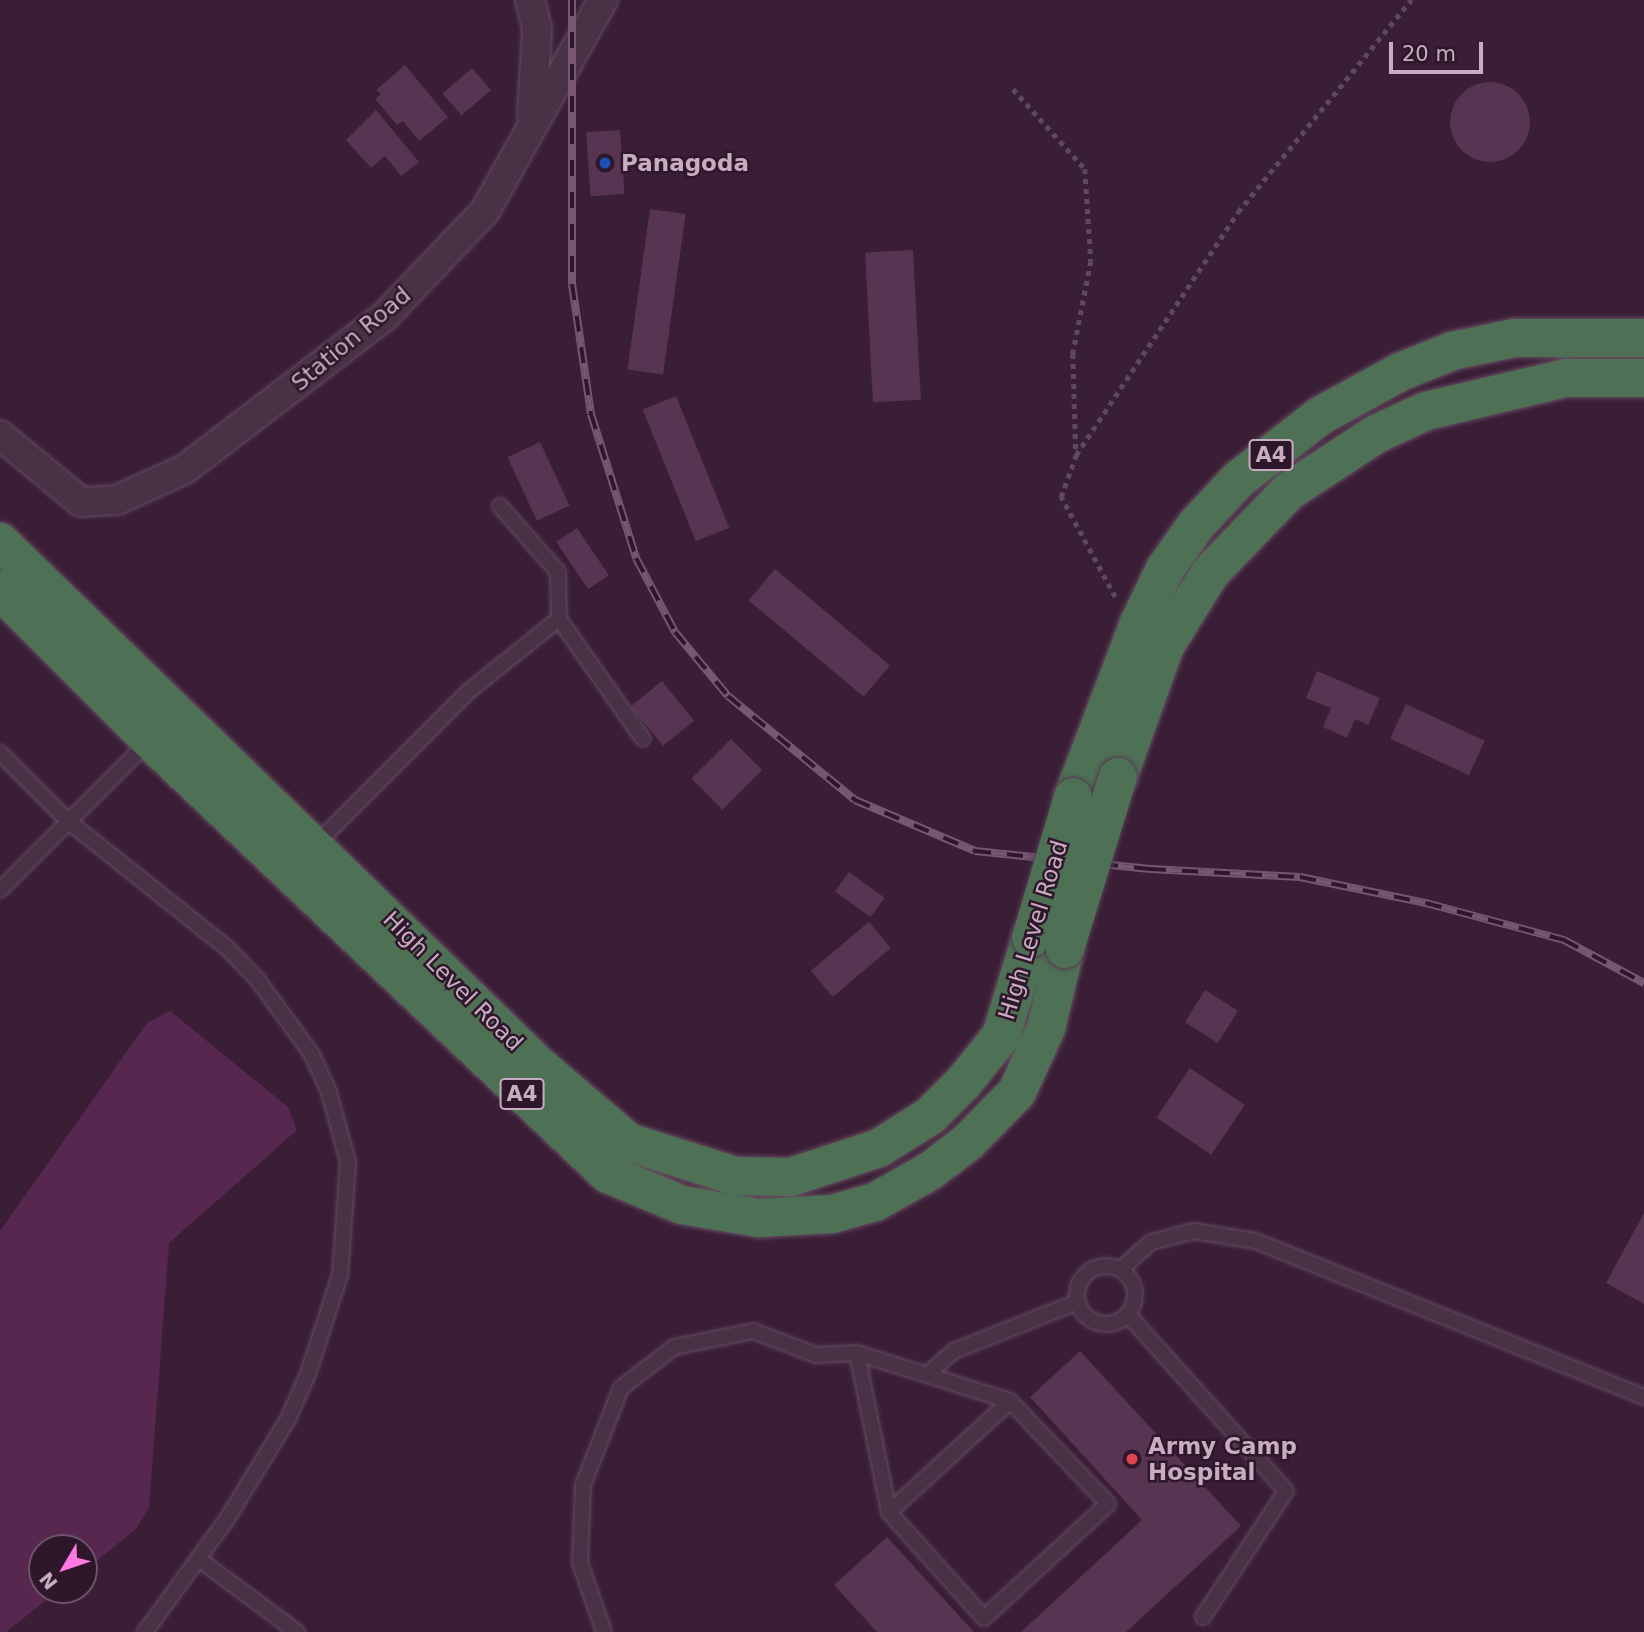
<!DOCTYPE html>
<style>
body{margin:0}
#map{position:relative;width:1644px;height:1632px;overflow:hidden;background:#3a1e36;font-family:"DejaVu Sans",sans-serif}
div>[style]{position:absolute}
.water>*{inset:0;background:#582750}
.building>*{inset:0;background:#573451;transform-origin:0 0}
.round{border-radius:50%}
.path>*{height:4.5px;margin-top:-2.25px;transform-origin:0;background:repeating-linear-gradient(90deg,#5c4963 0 5px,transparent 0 10px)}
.roads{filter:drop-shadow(0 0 2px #654c61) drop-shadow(0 0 2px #654c61)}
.lane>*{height:14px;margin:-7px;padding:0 7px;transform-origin:7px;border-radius:7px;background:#4a3246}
.lane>.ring{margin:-7px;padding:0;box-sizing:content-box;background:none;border:14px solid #4a3246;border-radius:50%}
.street>*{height:28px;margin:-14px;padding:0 14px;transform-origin:14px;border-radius:14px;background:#4a3246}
.highway>*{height:38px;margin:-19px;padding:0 19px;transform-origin:19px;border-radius:19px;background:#4e7155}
.rail>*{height:8px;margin-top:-4px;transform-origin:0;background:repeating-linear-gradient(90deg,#2f172b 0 16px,#755770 0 32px);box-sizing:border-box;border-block:2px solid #755770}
.bridges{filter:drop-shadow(0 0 2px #553c51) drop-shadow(0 0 2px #553c51)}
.highway-bridge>*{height:38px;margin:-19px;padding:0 19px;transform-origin:19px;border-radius:19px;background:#4e7155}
.dots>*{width:19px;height:19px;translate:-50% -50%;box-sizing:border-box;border:4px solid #2f172b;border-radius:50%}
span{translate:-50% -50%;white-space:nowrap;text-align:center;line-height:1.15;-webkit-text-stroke:5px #2f172b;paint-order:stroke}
.shield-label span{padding:2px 5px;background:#2f172b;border:2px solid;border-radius:5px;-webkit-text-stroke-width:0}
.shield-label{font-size:21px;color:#c7acc2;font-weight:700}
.poi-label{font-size:23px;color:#c7acc2;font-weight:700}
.left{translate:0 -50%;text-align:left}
.street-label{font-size:23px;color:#c7acc2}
.north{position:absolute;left:28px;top:1534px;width:70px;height:70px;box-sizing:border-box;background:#2f172b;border:2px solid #6c5367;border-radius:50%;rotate:231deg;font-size:19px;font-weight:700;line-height:28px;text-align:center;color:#c7acc2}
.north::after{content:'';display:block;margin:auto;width:24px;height:32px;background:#ff79e4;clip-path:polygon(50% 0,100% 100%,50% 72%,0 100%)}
.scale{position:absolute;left:1389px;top:42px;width:94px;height:32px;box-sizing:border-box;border:4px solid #c7acc2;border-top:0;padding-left:9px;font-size:21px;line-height:24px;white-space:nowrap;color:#c7acc2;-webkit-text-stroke:5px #2f172b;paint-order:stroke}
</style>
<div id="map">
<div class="water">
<i style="clip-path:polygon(170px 1011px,288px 1107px,297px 1130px,169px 1243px,149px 1508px,136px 1529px,84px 1571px,84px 1548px,42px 1548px,42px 1590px,59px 1590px,6px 1632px,0 1632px,0 1231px,147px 1023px)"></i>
</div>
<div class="building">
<i style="clip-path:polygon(405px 65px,448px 117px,419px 141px,403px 121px,397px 125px,375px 99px,381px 94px,376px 90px)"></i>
<i style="left:472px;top:68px;width:29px;height:39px;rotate:49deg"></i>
<i class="round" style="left:1450px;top:82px;width:80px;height:80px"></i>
<i style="clip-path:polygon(376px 110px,419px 162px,401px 176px,385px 156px,371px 168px,346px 140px)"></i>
<i style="left:620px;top:130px;width:64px;height:34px;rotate:86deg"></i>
<i style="left:650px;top:209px;width:36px;height:162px;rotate:8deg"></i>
<i style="left:913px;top:250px;width:150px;height:48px;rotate:87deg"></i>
<i style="left:676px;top:396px;width:142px;height:36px;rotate:68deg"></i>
<i style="left:540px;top:442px;width:70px;height:36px;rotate:65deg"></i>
<i style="left:577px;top:528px;width:57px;height:25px;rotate:56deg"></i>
<i style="left:775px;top:569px;width:150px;height:41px;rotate:40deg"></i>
<i style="clip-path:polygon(1317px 671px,1380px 698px,1368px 725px,1355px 719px,1347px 738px,1323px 727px,1331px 708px,1306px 698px)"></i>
<i style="left:662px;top:681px;width:51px;height:40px;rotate:51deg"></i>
<i style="left:1406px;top:704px;width:87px;height:38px;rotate:25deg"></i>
<i style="left:731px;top:739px;width:44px;height:56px;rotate:45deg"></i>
<i style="left:849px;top:872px;width:44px;height:24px;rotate:36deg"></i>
<i style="left:869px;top:922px;width:34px;height:76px;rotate:50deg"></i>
<i style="left:1205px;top:990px;width:39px;height:38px;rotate:32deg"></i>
<i style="left:1190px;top:1068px;width:66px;height:60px;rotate:34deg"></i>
<i style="clip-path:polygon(1644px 1213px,1644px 1304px,1606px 1283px)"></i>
<i style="clip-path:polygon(1080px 1351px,1241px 1526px,1126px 1632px,1021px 1632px,1142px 1520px,1030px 1397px)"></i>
<i style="clip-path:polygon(887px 1537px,974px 1632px,877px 1632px,834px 1585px)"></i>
</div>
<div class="path">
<i style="left:1013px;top:89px;width:108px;rotate:48deg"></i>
<i style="left:1085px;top:169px;width:92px;rotate:86.3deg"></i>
<i style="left:1091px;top:261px;width:95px;rotate:101deg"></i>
<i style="left:1073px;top:354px;width:100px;rotate:88.3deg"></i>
<i style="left:1115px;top:597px;width:114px;rotate:-118.4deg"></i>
<i style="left:1061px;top:497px;width:45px;rotate:-70.3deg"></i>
<i style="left:1076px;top:455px;width:292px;rotate:-56.3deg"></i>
<i style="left:1238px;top:212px;width:274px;rotate:-50.8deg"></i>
</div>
<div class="roads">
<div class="lane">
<i style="left:500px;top:506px;width:88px;rotate:48.7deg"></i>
<i style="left:558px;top:572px;width:47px;rotate:88.8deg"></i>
<i style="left:559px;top:619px;width:146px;rotate:55deg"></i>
<i style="left:0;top:753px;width:96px;rotate:45deg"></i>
<i style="left:68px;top:821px;width:202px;rotate:38.6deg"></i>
<i style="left:226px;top:947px;width:45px;rotate:45.9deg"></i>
<i style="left:257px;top:979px;width:92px;rotate:53.9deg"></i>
<i style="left:311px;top:1053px;width:40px;rotate:65deg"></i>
<i style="left:328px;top:1089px;width:76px;rotate:74.7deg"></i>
<i style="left:348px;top:1162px;width:113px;rotate:94deg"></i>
<i style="left:340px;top:1275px;width:104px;rotate:107.9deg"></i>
<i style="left:308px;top:1374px;width:49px;rotate:114deg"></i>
<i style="left:288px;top:1419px;width:117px;rotate:121.4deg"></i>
<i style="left:227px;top:1519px;width:140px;rotate:126deg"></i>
<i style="left:315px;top:845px;width:218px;rotate:-45deg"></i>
<i style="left:469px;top:691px;width:115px;rotate:-38.7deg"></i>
<i style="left:0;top:890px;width:212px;rotate:-45deg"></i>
<i class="ring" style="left:1077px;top:1266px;width:44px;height:44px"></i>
<i style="left:1121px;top:1269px;width:40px;rotate:-42deg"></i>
<i style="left:1151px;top:1242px;width:44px;rotate:-14.3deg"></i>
<i style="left:1194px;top:1231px;width:63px;rotate:9.2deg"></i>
<i style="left:1256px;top:1241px;width:418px;rotate:21.9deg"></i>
<i style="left:1129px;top:1316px;width:235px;rotate:48.1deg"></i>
<i style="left:1286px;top:1491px;width:151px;rotate:123.4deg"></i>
<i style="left:927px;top:1375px;width:36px;rotate:-42deg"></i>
<i style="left:954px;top:1351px;width:132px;rotate:-21.7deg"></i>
<i style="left:889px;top:1512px;width:164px;rotate:-42.5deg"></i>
<i style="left:200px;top:1560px;width:121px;rotate:36.6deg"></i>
<i style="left:604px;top:1632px;width:73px;rotate:-109.2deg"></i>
<i style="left:580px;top:1563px;width:78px;rotate:-87.8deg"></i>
<i style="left:583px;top:1485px;width:104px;rotate:-68.6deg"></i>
<i style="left:621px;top:1388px;width:67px;rotate:-37.7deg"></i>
<i style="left:674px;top:1347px;width:81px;rotate:-11.4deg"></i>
<i style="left:753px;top:1331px;width:67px;rotate:20.9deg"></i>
<i style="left:816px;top:1355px;width:41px;rotate:-2.8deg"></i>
<i style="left:857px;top:1353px;width:160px;rotate:17.4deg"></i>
<i style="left:1010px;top:1401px;width:142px;rotate:46.4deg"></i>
<i style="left:1108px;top:1504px;width:168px;rotate:137.4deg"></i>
<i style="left:984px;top:1618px;width:142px;rotate:-131.9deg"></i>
<i style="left:889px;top:1512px;width:162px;rotate:-101.4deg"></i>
</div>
<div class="street">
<i style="left:530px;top:0;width:30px;rotate:76deg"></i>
<i style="left:537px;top:29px;width:86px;rotate:93.3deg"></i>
<i style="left:0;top:435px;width:105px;rotate:39.6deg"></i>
<i style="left:81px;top:502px;width:36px;rotate:-3deg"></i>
<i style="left:117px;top:500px;width:75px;rotate:-24.5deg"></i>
<i style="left:185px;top:469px;width:252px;rotate:-37.4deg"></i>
<i style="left:385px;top:316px;width:145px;rotate:-46.4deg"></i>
<i style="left:485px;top:211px;width:242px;rotate:-60.8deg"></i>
</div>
<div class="highway">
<i style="left:0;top:542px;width:750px;rotate:44.19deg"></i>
<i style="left:538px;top:1065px;width:118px;rotate:40.5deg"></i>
<i style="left:628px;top:1142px;width:112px;rotate:17.6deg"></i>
<i style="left:735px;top:1176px;width:56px;rotate:1deg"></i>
<i style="left:791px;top:1177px;width:93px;rotate:-18.2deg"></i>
<i style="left:879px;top:1148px;width:60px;rotate:-32.1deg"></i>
<i style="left:930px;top:1116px;width:48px;rotate:-45deg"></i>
<i style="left:964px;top:1082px;width:59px;rotate:-51.2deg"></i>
<i style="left:1001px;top:1036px;width:102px;rotate:-73deg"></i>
<i style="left:0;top:590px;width:212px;rotate:45deg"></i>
<i style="left:150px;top:740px;width:631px;rotate:43.46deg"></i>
<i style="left:608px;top:1174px;width:80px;rotate:22.7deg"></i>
<i style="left:682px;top:1205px;width:78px;rotate:9.6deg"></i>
<i style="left:759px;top:1218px;width:73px;rotate:-3.1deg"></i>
<i style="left:832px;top:1214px;width:45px;rotate:-15.6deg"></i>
<i style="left:875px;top:1202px;width:63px;rotate:-29.4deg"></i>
<i style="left:930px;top:1171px;width:48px;rotate:-37.3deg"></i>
<i style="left:968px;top:1142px;width:70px;rotate:-45.6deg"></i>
<i style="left:1017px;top:1092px;width:70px;rotate:-65.6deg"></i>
<i style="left:1046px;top:1028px;width:81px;rotate:-76.5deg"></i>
<i style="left:1118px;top:777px;width:139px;rotate:-70.3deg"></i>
<i style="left:1165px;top:646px;width:86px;rotate:-58.3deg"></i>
<i style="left:1210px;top:573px;width:114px;rotate:-46.1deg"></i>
<i style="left:1289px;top:491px;width:104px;rotate:-33.2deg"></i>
<i style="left:1376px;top:434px;width:55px;rotate:-24.7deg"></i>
<i style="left:1426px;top:411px;width:144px;rotate:-13.3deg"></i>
<i style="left:1566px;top:378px;width:78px"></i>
<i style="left:1073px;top:797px;width:188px;rotate:-69.2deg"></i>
<i style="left:1140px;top:621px;width:58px;rotate:-64.3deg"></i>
<i style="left:1165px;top:569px;width:54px;rotate:-54.8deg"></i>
<i style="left:1196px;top:525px;width:63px;rotate:-46.9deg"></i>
<i style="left:1239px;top:479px;width:103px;rotate:-37.9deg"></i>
<i style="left:1320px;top:416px;width:91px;rotate:-28.8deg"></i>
<i style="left:1400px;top:372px;width:56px;rotate:-22deg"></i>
<i style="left:1452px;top:351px;width:63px;rotate:-11.8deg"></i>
<i style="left:1514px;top:338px;width:130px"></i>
</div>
</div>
<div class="rail">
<i style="left:572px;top:0;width:284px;rotate:90deg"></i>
<i style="left:572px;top:284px;width:131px;rotate:81.7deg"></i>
<i style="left:591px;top:414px;width:151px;rotate:72.6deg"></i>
<i style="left:636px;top:558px;width:84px;rotate:62.2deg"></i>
<i style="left:675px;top:632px;width:83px;rotate:50.4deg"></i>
<i style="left:728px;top:696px;width:164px;rotate:39.3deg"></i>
<i style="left:855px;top:800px;width:130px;rotate:23deg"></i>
<i style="left:975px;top:851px;width:176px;rotate:5.9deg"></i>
<i style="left:1150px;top:869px;width:150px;rotate:3.1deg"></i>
<i style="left:1300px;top:877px;width:129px;rotate:11.7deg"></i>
<i style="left:1426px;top:903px;width:143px;rotate:15deg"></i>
<i style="left:1564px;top:940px;width:91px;rotate:28.3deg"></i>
</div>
<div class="bridges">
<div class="highway-bridge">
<i style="left:1031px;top:938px;width:147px;rotate:-73.4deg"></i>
<i style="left:1065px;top:949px;width:180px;rotate:-72.9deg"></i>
</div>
</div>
<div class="dots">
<i style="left:605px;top:163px;background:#1a4fb4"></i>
<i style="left:1132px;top:1459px;background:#e0444e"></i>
</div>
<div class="shield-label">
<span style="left:1271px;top:455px">A4</span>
<span style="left:522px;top:1094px">A4</span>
</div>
<div class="poi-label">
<span class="left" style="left:621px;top:163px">Panagoda</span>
<span class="left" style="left:1148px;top:1459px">Army Camp<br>Hospital</span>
</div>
<div class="street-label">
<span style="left:351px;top:339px;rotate:-40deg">Station Road</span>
<span style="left:1033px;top:930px;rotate:-73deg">High Level Road</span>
<span style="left:453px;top:981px;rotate:45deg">High Level Road</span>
</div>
<div class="north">N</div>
<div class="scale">20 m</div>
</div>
